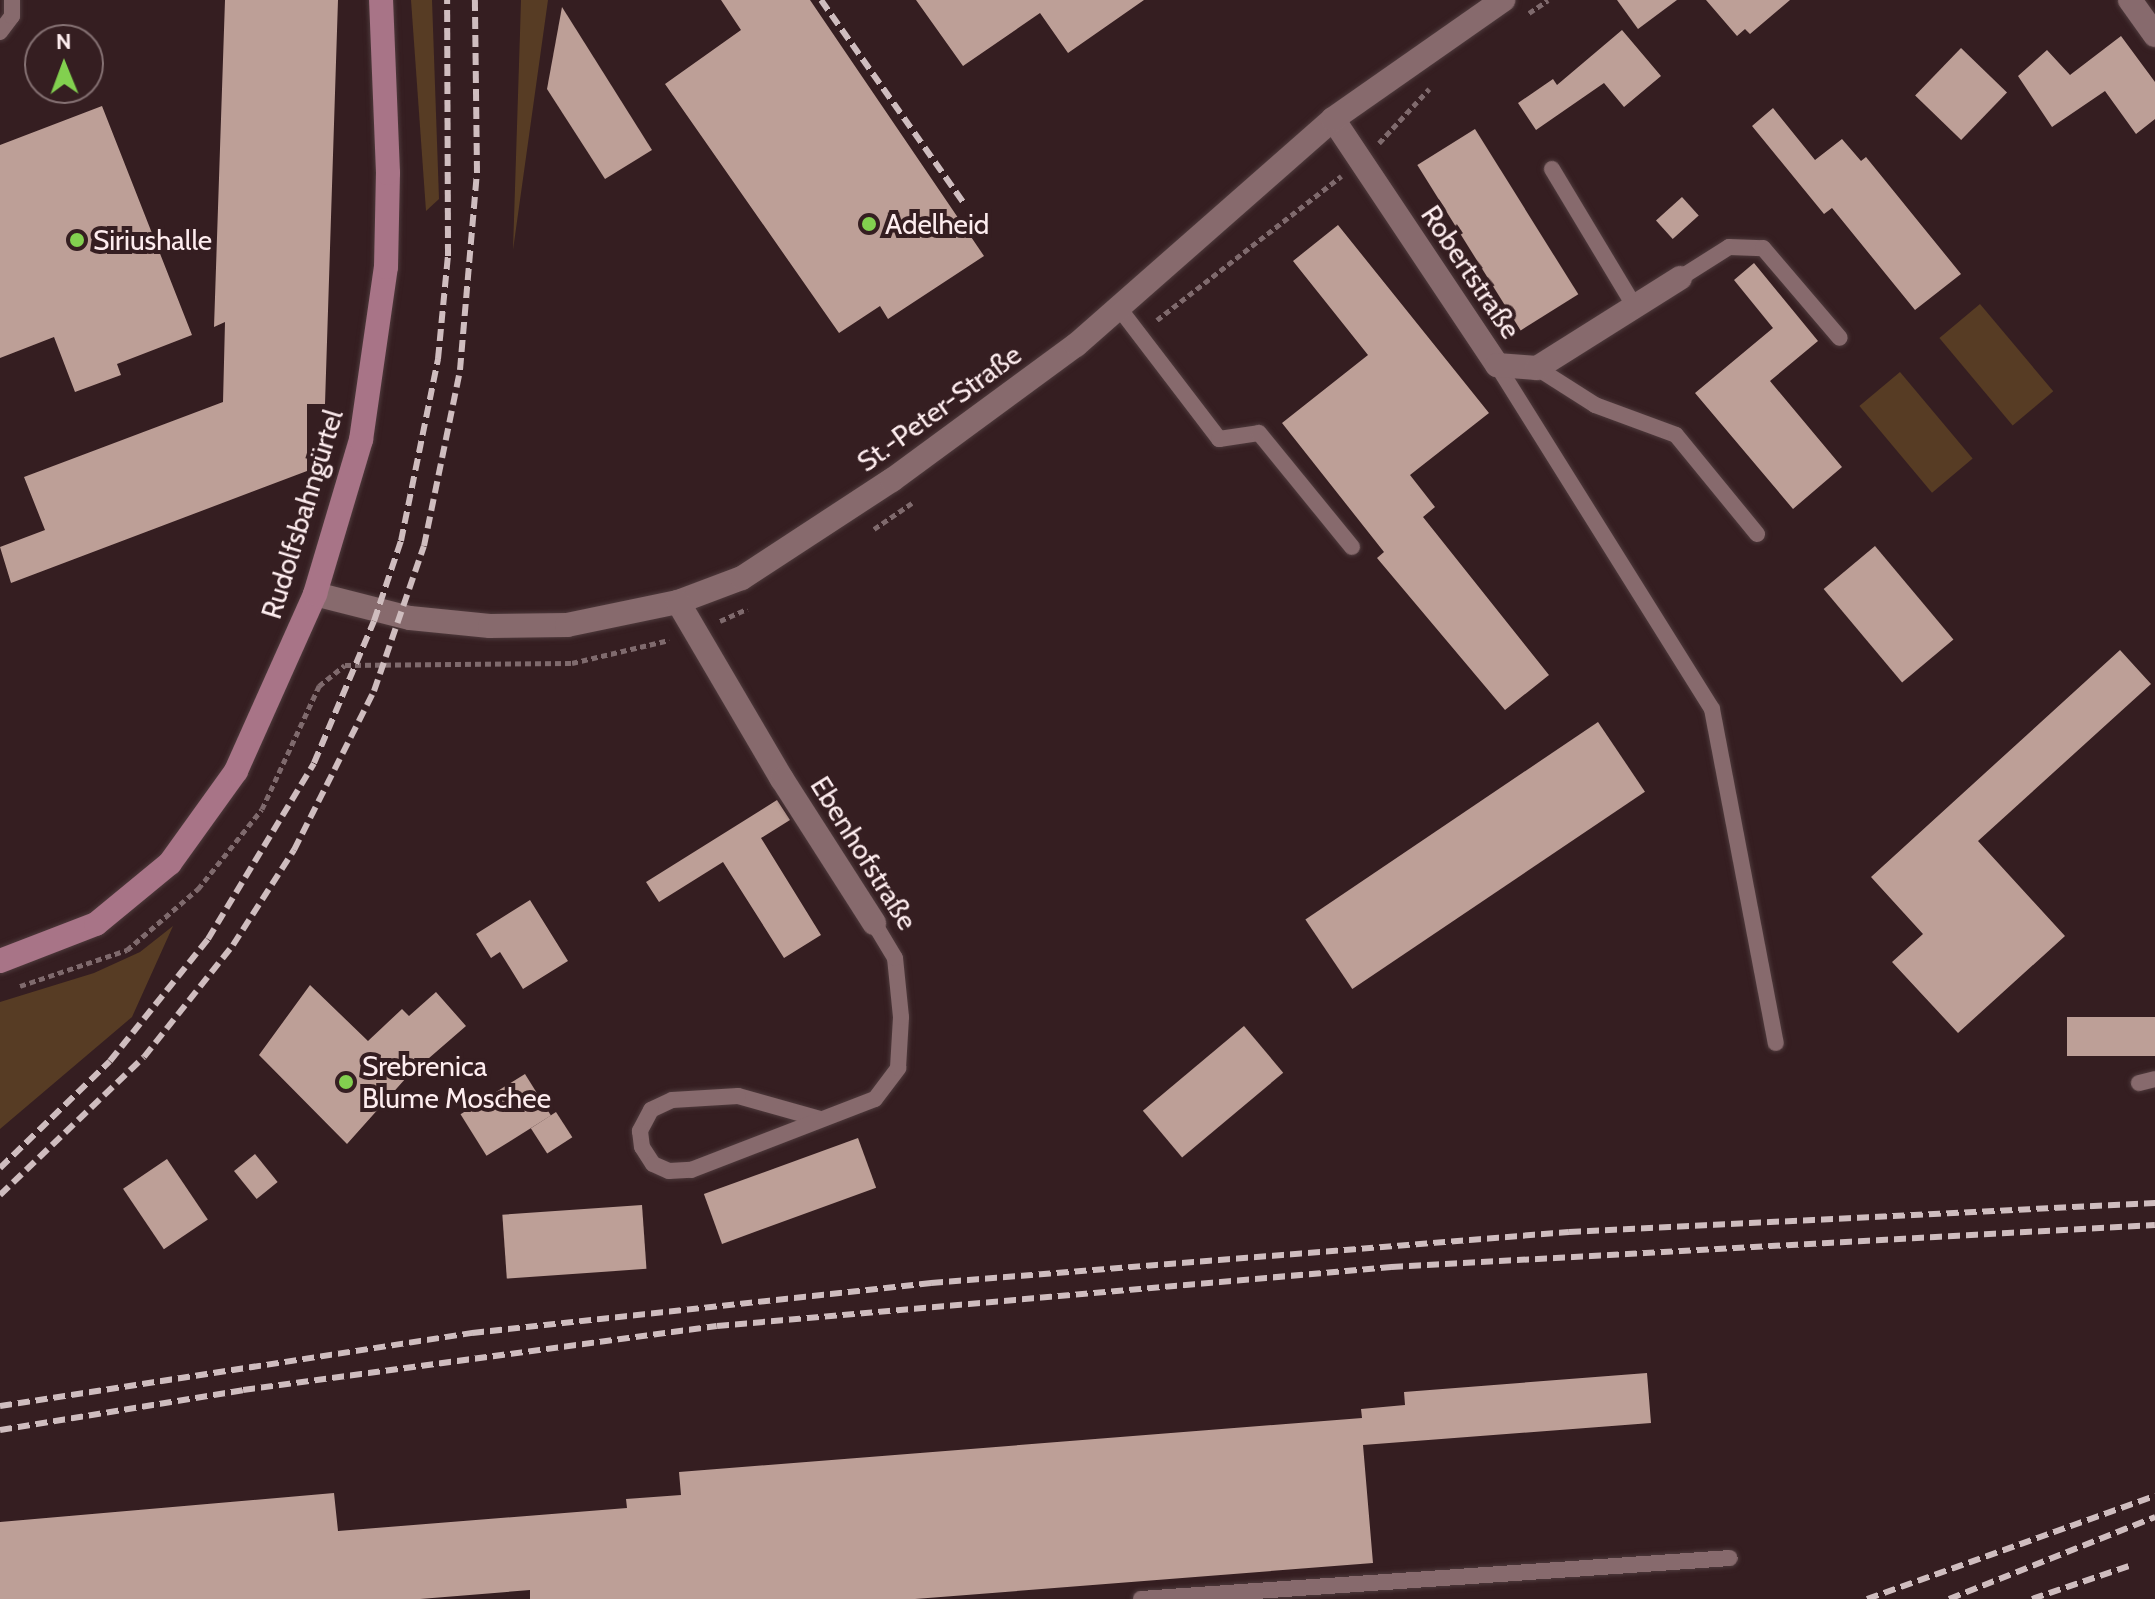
<!DOCTYPE html>
<meta charset="utf-8">
<style>
body{margin:0}
#map{position:relative;width:2155px;height:1599px;overflow:hidden;background:#351e21;font-family:Cabin,sans-serif}
div>[style]{position:absolute}
.green>*{inset:0;background:#573c24;transform-origin:0 0}
.building>*{inset:0;background:#bd9f97;transform-origin:0 0}
.path>*{height:5px;margin-top:-2.5px;transform-origin:0;background:repeating-linear-gradient(90deg,#7f6a6d 0 6px,transparent 0 10px)}
.roads{filter:drop-shadow(0 0 2px #4e3a3c) drop-shadow(0 0 2px #4e3a3c)}
.lane>*{height:16px;margin:-8px;padding:0 8px;transform-origin:8px;border-radius:8px;background:#876a6d}
.street>*{height:24px;margin:-12px;padding:0 12px;transform-origin:12px;border-radius:12px;background:#876a6d}
.secondary>*{height:24px;margin:-12px;padding:0 12px;transform-origin:12px;border-radius:12px;background:#a87487}
.rail>*{height:6px;margin-top:-3px;transform-origin:0;background:repeating-linear-gradient(90deg,#cfbdbf 0 12px,transparent 0 18px)}
.dots>*{width:22px;height:22px;translate:-50% -50%;box-sizing:border-box;border:4px solid #351e21;border-radius:50%}
span{translate:-50% -50%;white-space:nowrap;text-align:center;line-height:1.15;-webkit-text-stroke:8px #351e21;paint-order:stroke}
.poi-label{font-size:28px;color:#feedef}
.left{translate:0 -50%;text-align:left}
.street-label{font-size:28px;color:#feedef}
.north{position:absolute;left:24px;top:24px;width:80px;height:80px;box-sizing:border-box;background:#351e21;border:2px solid #857173;border-radius:50%;rotate:359deg;font-size:22px;font-weight:700;line-height:32px;text-align:center;color:#feedef}
.north::after{content:'';display:block;margin:auto;width:28px;height:36px;background:#82d04f;clip-path:polygon(50% 0,100% 100%,50% 72%,0 100%)}
</style>
<div id="map">
<div class="green">
<i style="clip-path:polygon(411px 0,432px 0,439px 199px,426px 211px)"></i>
<i style="clip-path:polygon(521px 0,548px 0,513px 250px,520px 33px)"></i>
<i style="left:1980px;top:304px;width:114px;height:53px;rotate:50deg"></i>
<i style="left:1900px;top:372px;width:113px;height:53px;rotate:50deg"></i>
<i style="clip-path:polygon(173px 926px,132px 1017px,0 1129px,0 1002px,94px 973px,140px 952px)"></i>
</div>
<div class="building">
<i style="clip-path:polygon(225px 0,338px 0,325px 404px,307px 404px,307px 471px,11px 583px,0 547px,45px 530px,24px 477px,223px 402px,225px 322px,214px 327px)"></i>
<i style="clip-path:polygon(721px 0,810px 0,984px 256px,888px 319px,880px 306px,839px 333px,665px 84px,741px 30px)"></i>
<i style="clip-path:polygon(916px 0,1144px 0,1068px 53px,1040px 13px,963px 66px)"></i>
<i style="clip-path:polygon(1617px 0,1677px 0,1638px 29px)"></i>
<i style="clip-path:polygon(1706px 0,1790px 0,1750px 34px,1745px 29px,1737px 36px)"></i>
<i style="clip-path:polygon(562px 7px,652px 150px,605px 179px,547px 89px)"></i>
<i style="clip-path:polygon(1622px 30px,1661px 76px,1624px 107px,1604px 83px,1536px 130px,1518px 103px,1553px 79px,1557px 85px)"></i>
<i style="clip-path:polygon(2121px 36px,2155px 82px,2155px 119px,2136px 134px,2105px 91px,2052px 127px,2018px 76px,2047px 50px,2070px 75px)"></i>
<i style="left:1961px;top:48px;width:64px;height:66px;rotate:44deg"></i>
<i style="clip-path:polygon(102px 106px,192px 335px,117px 364px,121px 375px,75px 392px,54px 337px,0 358px,0 145px)"></i>
<i style="clip-path:polygon(1773px 108px,1815px 160px,1842px 139px,1861px 161px,1866px 157px,1961px 274px,1915px 310px,1832px 208px,1824px 214px,1752px 126px)"></i>
<i style="left:1475px;top:129px;width:195px;height:68px;rotate:58deg"></i>
<i style="left:1682px;top:197px;width:25px;height:35px;rotate:48deg"></i>
<i style="clip-path:polygon(1338px 225px,1489px 413px,1410px 475px,1435px 507px,1423px 517px,1549px 675px,1505px 710px,1377px 558px,1384px 552px,1282px 423px,1368px 355px,1293px 261px)"></i>
<i style="clip-path:polygon(1754px 263px,1818px 341px,1770px 381px,1842px 467px,1793px 509px,1695px 393px,1773px 328px,1734px 280px)"></i>
<i style="left:1875px;top:546px;width:122px;height:67px;rotate:50deg"></i>
<i style="clip-path:polygon(2120px 650px,2151px 684px,1978px 841px,2065px 936px,1958px 1033px,1892px 962px,1923px 934px,1871px 877px)"></i>
<i style="left:1598px;top:722px;width:84px;height:353px;rotate:56deg"></i>
<i style="clip-path:polygon(777px 800px,790px 820px,761px 838px,821px 935px,784px 958px,723px 862px,659px 902px,646px 882px)"></i>
<i style="clip-path:polygon(530px 900px,568px 961px,523px 989px,500px 952px,491px 958px,476px 934px)"></i>
<i style="clip-path:polygon(310px 985px,368px 1041px,402px 1009px,409px 1016px,436px 992px,466px 1026px,406px 1078px,347px 1144px,259px 1055px)"></i>
<i style="left:2155px;top:1017px;width:39px;height:88px;rotate:90deg"></i>
<i style="left:1244px;top:1026px;width:61px;height:132px;rotate:50deg"></i>
<i style="left:525px;top:1074px;width:49px;height:76px;rotate:58deg"></i>
<i style="left:556px;top:1112px;width:30px;height:30px;rotate:57deg"></i>
<i style="left:858px;top:1138px;width:53px;height:164px;rotate:70deg"></i>
<i style="left:255px;top:1154px;width:36px;height:27px;rotate:51deg"></i>
<i style="left:167px;top:1159px;width:73px;height:53px;rotate:56deg"></i>
<i style="left:642px;top:1205px;width:64px;height:140px;rotate:86deg"></i>
<i style="clip-path:polygon(1647px 1373px,1651px 1423px,1363px 1445px,1373px 1563px,915px 1599px,530px 1599px,530px 1590px,420px 1599px,0 1599px,0 1522px,334px 1493px,338px 1531px,627px 1508px,626px 1499px,681px 1495px,679px 1472px,1362px 1418px,1361px 1409px,1405px 1405px,1404px 1392px)"></i>
</div>
<div class="path">
<i style="left:1529px;top:13px;width:23px;rotate:-34deg"></i>
<i style="left:1379px;top:143px;width:74px;rotate:-47.2deg"></i>
<i style="left:1157px;top:320px;width:234px;rotate:-38deg"></i>
<i style="left:874px;top:529px;width:46px;rotate:-34.4deg"></i>
<i style="left:720px;top:621px;width:30px;rotate:-24deg"></i>
<i style="left:20px;top:986px;width:113px;rotate:-18.6deg"></i>
<i style="left:127px;top:950px;width:94px;rotate:-40.7deg"></i>
<i style="left:198px;top:889px;width:102px;rotate:-51.3deg"></i>
<i style="left:262px;top:809px;width:136px;rotate:-65.1deg"></i>
<i style="left:319px;top:686px;width:33px;rotate:-39deg"></i>
<i style="left:345px;top:665px;width:227px;rotate:-0.5deg"></i>
<i style="left:572px;top:663px;width:100px;rotate:-13.3deg"></i>
</div>
<div class="roads">
<div class="lane">
<i style="left:0;top:32px;width:20px;rotate:-53deg"></i>
<i style="left:12px;top:16px;width:16px;rotate:-90deg"></i>
<i style="left:1552px;top:169px;width:161px;rotate:59deg"></i>
<i style="left:1680px;top:278px;width:58px;rotate:-32.3deg"></i>
<i style="left:1729px;top:247px;width:34px;rotate:2deg"></i>
<i style="left:1763px;top:248px;width:118px;rotate:49.5deg"></i>
<i style="left:1119px;top:308px;width:165px;rotate:52.6deg"></i>
<i style="left:1219px;top:439px;width:40px;rotate:-8.5deg"></i>
<i style="left:1259px;top:433px;width:147px;rotate:50.8deg"></i>
<i style="left:1497px;top:365px;width:406px;rotate:58deg"></i>
<i style="left:1712px;top:709px;width:340px;rotate:79.2deg"></i>
<i style="left:1537px;top:368px;width:69px;rotate:32.5deg"></i>
<i style="left:1595px;top:405px;width:86px;rotate:20.3deg"></i>
<i style="left:1676px;top:435px;width:128px;rotate:50.7deg"></i>
<i style="left:2139px;top:1083px;width:16px;rotate:-14deg"></i>
<i style="left:820px;top:1119px;width:85px;rotate:-164.3deg"></i>
<i style="left:738px;top:1096px;width:66px;rotate:176.5deg"></i>
<i style="left:672px;top:1100px;width:23px;rotate:155deg"></i>
<i style="left:651px;top:1110px;width:24px;rotate:118deg"></i>
<i style="left:640px;top:1131px;width:16px;rotate:83deg"></i>
<i style="left:642px;top:1147px;width:20px;rotate:57deg"></i>
<i style="left:653px;top:1164px;width:17px;rotate:24deg"></i>
<i style="left:669px;top:1171px;width:22px;rotate:-3deg"></i>
<i style="left:691px;top:1170px;width:197px;rotate:-21.1deg"></i>
<i style="left:875px;top:1099px;width:39px;rotate:-53deg"></i>
<i style="left:898px;top:1068px;width:51px;rotate:-86.6deg"></i>
<i style="left:901px;top:1017px;width:59px;rotate:-95.8deg"></i>
<i style="left:895px;top:958px;width:41px;rotate:-121deg"></i>
<i style="left:1141px;top:1599px;width:590px;rotate:-3.98deg"></i>
</div>
<div class="street">
<i style="left:2130px;top:0;width:43px;rotate:54.5deg"></i>
<i style="left:1333px;top:119px;width:296px;rotate:56.3deg"></i>
<i style="left:1497px;top:365px;width:40px;rotate:4.3deg"></i>
<i style="left:1537px;top:368px;width:169px;rotate:-32.2deg"></i>
<i style="left:315px;top:594px;width:98px;rotate:14.2deg"></i>
<i style="left:410px;top:618px;width:80px;rotate:5.7deg"></i>
<i style="left:490px;top:626px;width:77px;rotate:-0.7deg"></i>
<i style="left:567px;top:625px;width:113px;rotate:-11.7deg"></i>
<i style="left:678px;top:602px;width:68px;rotate:-20.6deg"></i>
<i style="left:742px;top:578px;width:179px;rotate:-33.2deg"></i>
<i style="left:892px;top:480px;width:228px;rotate:-36.3deg"></i>
<i style="left:1076px;top:345px;width:342px;rotate:-41.3deg"></i>
<i style="left:1333px;top:119px;width:208px;rotate:-35deg"></i>
<i style="left:678px;top:602px;width:205px;rotate:59.6deg"></i>
<i style="left:782px;top:779px;width:171px;rotate:57.4deg"></i>
</div>
<div class="secondary">
<i style="left:0;top:961px;width:103px;rotate:-21.1deg"></i>
<i style="left:96px;top:924px;width:96px;rotate:-39.5deg"></i>
<i style="left:170px;top:863px;width:113px;rotate:-54.3deg"></i>
<i style="left:236px;top:771px;width:194px;rotate:-65.9deg"></i>
<i style="left:315px;top:594px;width:161px;rotate:-73.4deg"></i>
<i style="left:361px;top:440px;width:175px;rotate:-81.8deg"></i>
<i style="left:386px;top:267px;width:94px;rotate:-88.8deg"></i>
<i style="left:388px;top:173px;width:173px;rotate:-92.3deg"></i>
</div>
</div>
<div class="rail">
<i style="left:821px;top:0;width:247px;rotate:54.9deg"></i>
<i style="left:0;top:1168px;width:153px;rotate:-44.2deg"></i>
<i style="left:110px;top:1061px;width:156px;rotate:-51.2deg"></i>
<i style="left:208px;top:939px;width:205px;rotate:-58.9deg"></i>
<i style="left:314px;top:763px;width:154px;rotate:-67.1deg"></i>
<i style="left:374px;top:621px;width:84px;rotate:-71.4deg"></i>
<i style="left:401px;top:541px;width:186px;rotate:-78.5deg"></i>
<i style="left:438px;top:359px;width:103px;rotate:-84.5deg"></i>
<i style="left:448px;top:256px;width:256px;rotate:-90.2deg"></i>
<i style="left:0;top:1195px;width:199px;rotate:-43.8deg"></i>
<i style="left:144px;top:1057px;width:143px;rotate:-51.5deg"></i>
<i style="left:233px;top:945px;width:113px;rotate:-57.3deg"></i>
<i style="left:294px;top:850px;width:178px;rotate:-63.3deg"></i>
<i style="left:374px;top:691px;width:153px;rotate:-71deg"></i>
<i style="left:424px;top:546px;width:180px;rotate:-78.4deg"></i>
<i style="left:460px;top:370px;width:198px;rotate:-85.1deg"></i>
<i style="left:477px;top:173px;width:173px;rotate:-90.7deg"></i>
<i style="left:0;top:1406px;width:478px;rotate:-8.8deg"></i>
<i style="left:472px;top:1333px;width:462px;rotate:-6.2deg"></i>
<i style="left:931px;top:1283px;width:640px;rotate:-4.57deg"></i>
<i style="left:1569px;top:1232px;width:587px;rotate:-2.83deg"></i>
<i style="left:0;top:1430px;width:246px;rotate:-9.3deg"></i>
<i style="left:243px;top:1390px;width:478px;rotate:-7.7deg"></i>
<i style="left:717px;top:1326px;width:677px;rotate:-5deg"></i>
<i style="left:1391px;top:1267px;width:765px;rotate:-3.15deg"></i>
<i style="left:1867px;top:1599px;width:306px;rotate:-19.7deg"></i>
<i style="left:1949px;top:1599px;width:222px;rotate:-21.7deg"></i>
<i style="left:2032px;top:1599px;width:102px;rotate:-18.8deg"></i>
</div>
<div class="dots">
<i style="left:869px;top:224px;background:#82d04f"></i>
<i style="left:77px;top:240px;background:#82d04f"></i>
<i style="left:346px;top:1082px;background:#82d04f"></i>
</div>
<div class="poi-label">
<span class="left" style="left:885px;top:224px">Adelheid</span>
<span class="left" style="left:93px;top:240px">Siriushalle</span>
<span class="left" style="left:362px;top:1082px">Srebrenica<br>Blume Moschee</span>
</div>
<div class="street-label">
<span style="left:1471px;top:272px;rotate:56deg">Robertstraße</span>
<span style="left:939px;top:408px;rotate:-36deg">St.-Peter-Straße</span>
<span style="left:302px;top:514px;rotate:-73deg">Rudolfsbahngürtel</span>
<span style="left:864px;top:853px;rotate:58deg">Ebenhofstraße</span>
</div>
<div class="north">N</div>
</div>
